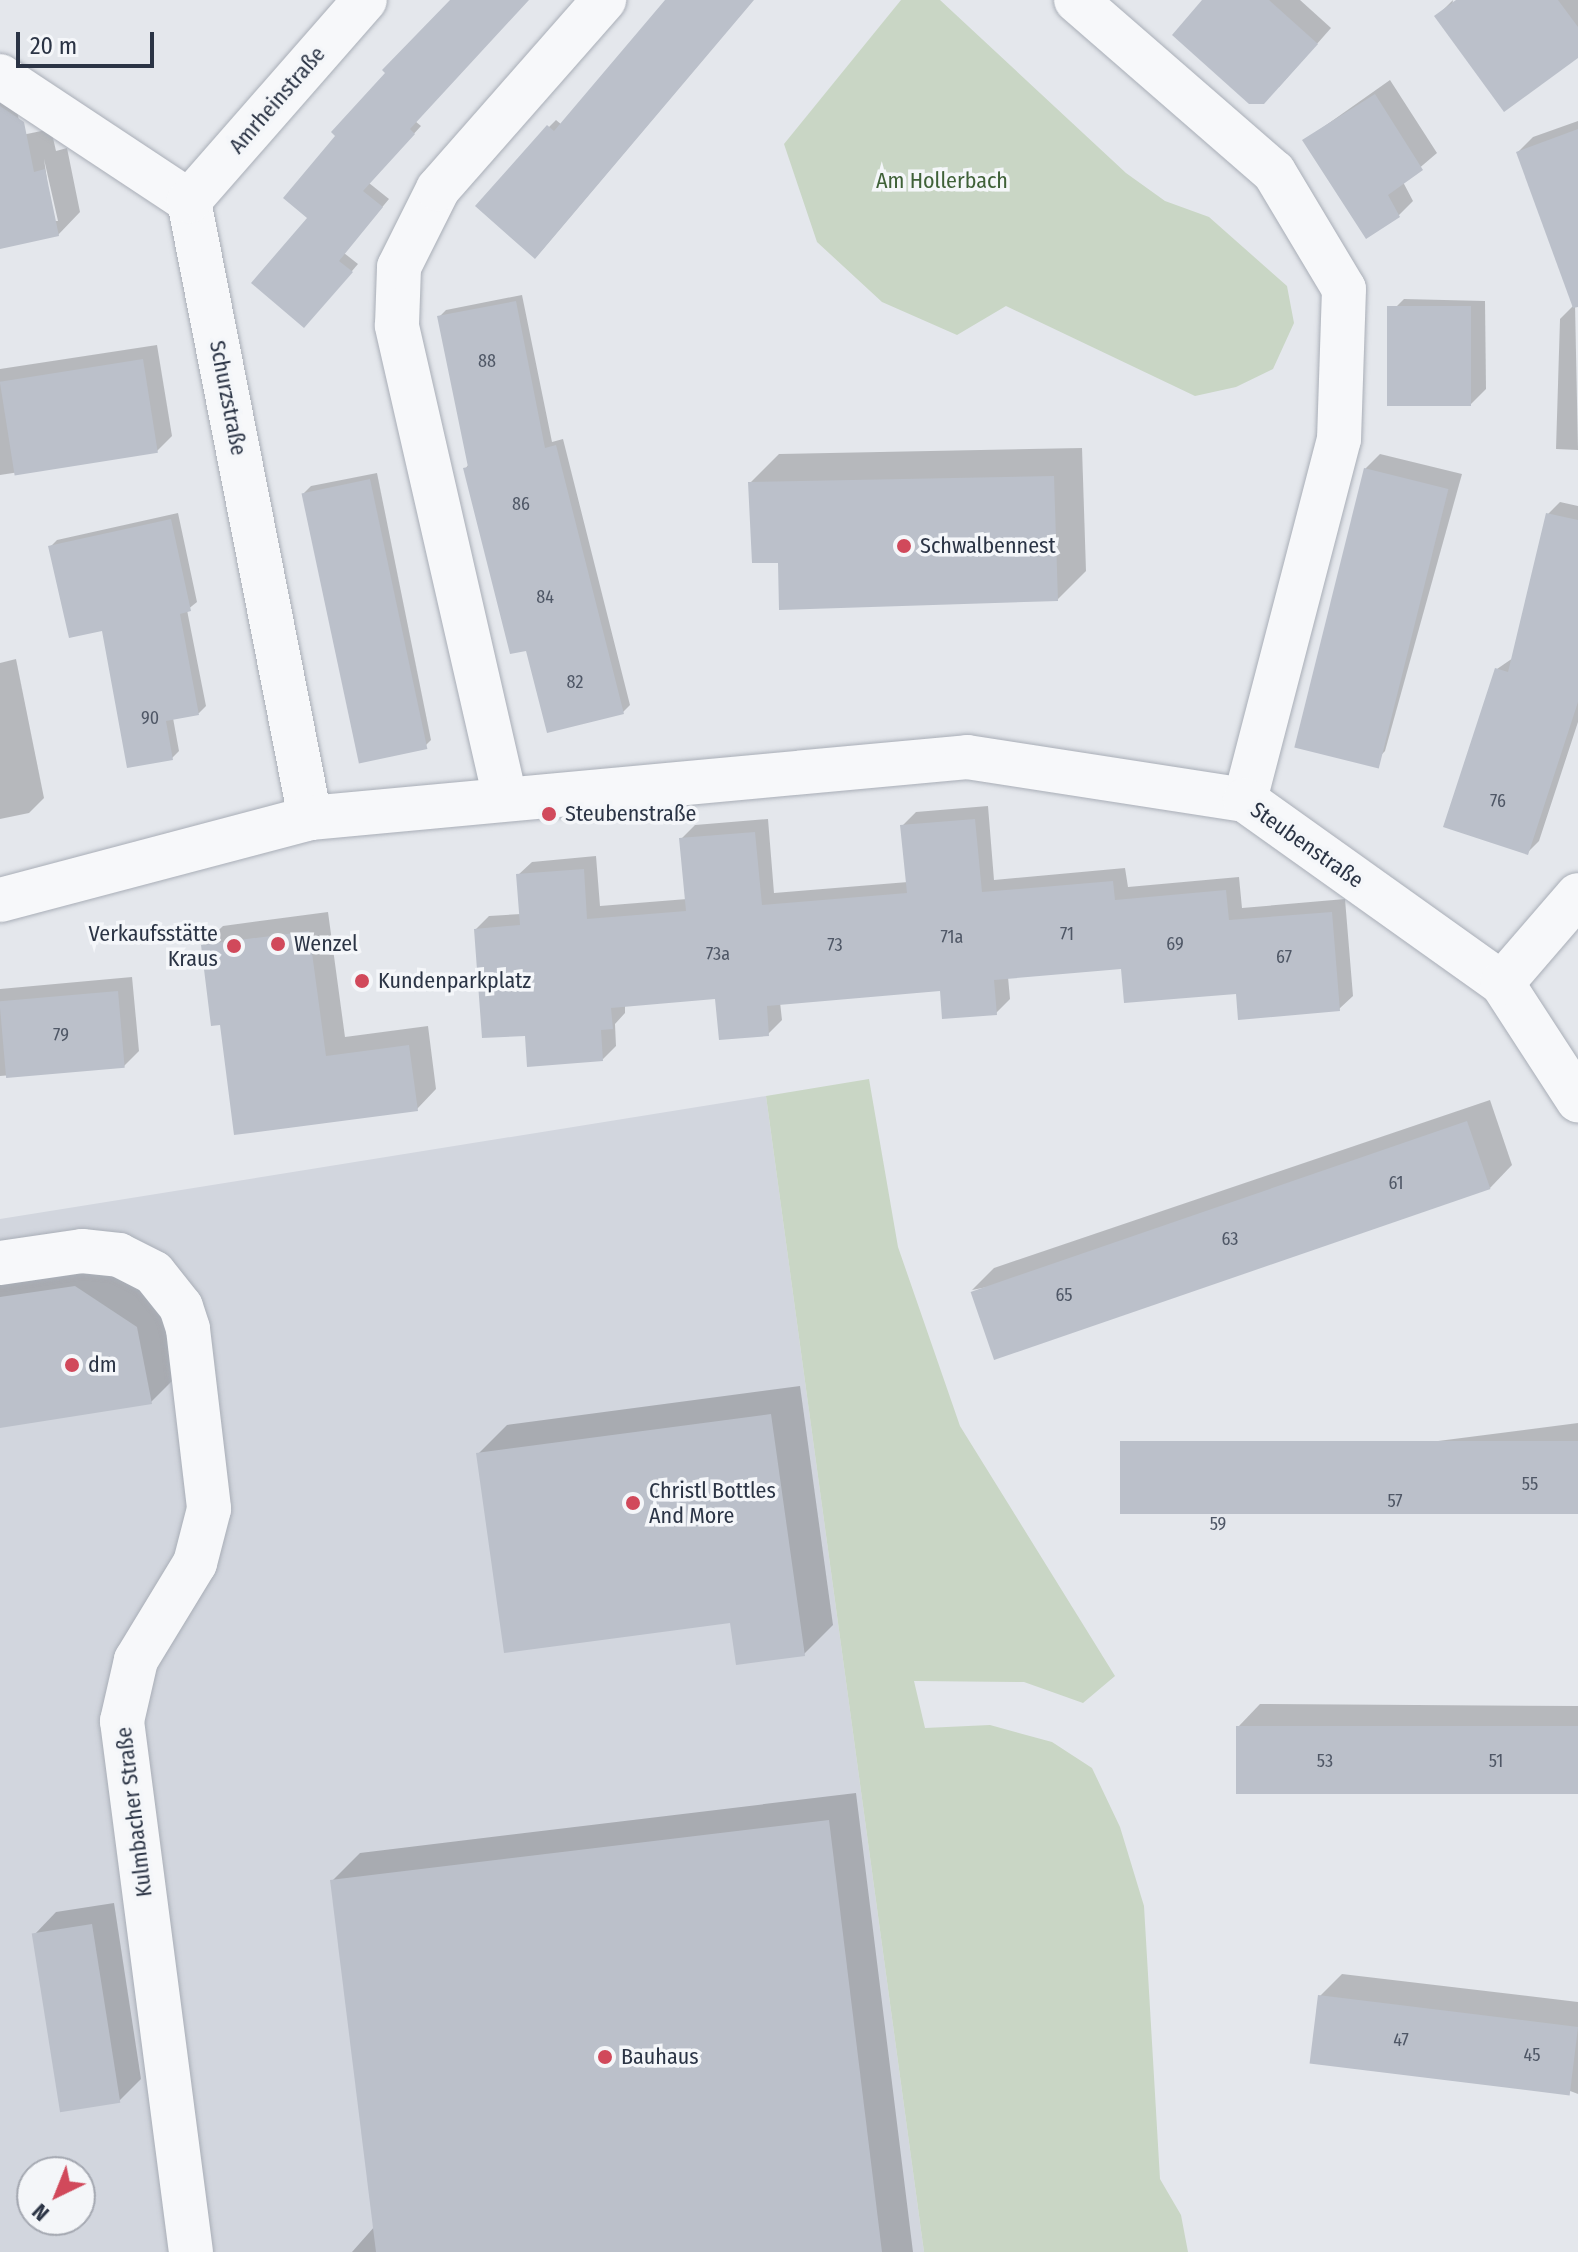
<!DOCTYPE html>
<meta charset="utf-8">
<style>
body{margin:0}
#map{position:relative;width:1578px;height:2252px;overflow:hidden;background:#e4e7ec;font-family:"Fira Sans Condensed",sans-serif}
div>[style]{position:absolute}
.built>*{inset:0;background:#d2d6de}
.green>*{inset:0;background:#c9d6c5}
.shadow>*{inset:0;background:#0003}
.building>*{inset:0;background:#bbc0ca;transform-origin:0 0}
.roads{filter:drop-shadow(0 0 2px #a9aeb7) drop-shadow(0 0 2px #a9aeb7)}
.street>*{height:44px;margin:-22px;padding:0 22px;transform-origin:22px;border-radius:22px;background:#f7f8fa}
.dots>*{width:22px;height:22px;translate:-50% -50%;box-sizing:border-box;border:4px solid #f4f6f9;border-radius:50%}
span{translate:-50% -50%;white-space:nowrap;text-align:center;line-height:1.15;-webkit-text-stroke:7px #f4f6f9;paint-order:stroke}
.number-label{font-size:18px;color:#4f5766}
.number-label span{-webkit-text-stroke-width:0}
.street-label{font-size:22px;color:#2b3445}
.park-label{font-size:22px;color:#3f6138}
.poi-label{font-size:22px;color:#2b3445}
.left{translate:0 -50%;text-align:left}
.right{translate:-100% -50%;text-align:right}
.north{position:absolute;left:16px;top:2156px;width:80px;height:80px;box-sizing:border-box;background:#f4f6f9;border:2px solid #a4a8b1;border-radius:50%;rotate:223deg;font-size:22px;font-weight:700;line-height:32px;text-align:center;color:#2b3445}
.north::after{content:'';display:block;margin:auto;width:28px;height:36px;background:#d1495b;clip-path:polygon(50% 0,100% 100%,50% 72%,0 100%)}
.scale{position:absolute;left:16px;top:32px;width:138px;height:36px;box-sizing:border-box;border:4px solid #2b3445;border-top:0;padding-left:10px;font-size:24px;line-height:28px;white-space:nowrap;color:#2b3445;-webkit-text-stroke:6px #f4f6f9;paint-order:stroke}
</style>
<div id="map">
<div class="built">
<i style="clip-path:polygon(evenodd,766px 1096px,924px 2252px,0 2252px,0 1219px,766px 1096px,32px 2172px,80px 2172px,80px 2220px,32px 2220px,32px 2172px)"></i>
</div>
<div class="green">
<i style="clip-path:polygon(901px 0,940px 0,1126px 173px,1165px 201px,1209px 217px,1287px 286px,1294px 323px,1273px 369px,1236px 387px,1195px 396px,1006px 306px,957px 335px,882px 302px,817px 242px,784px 144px)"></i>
<i style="clip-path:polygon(869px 1079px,898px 1247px,960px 1426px,1115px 1676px,1083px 1703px,1024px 1682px,914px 1681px,925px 1728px,990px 1725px,1052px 1742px,1092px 1768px,1120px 1827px,1144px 1906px,1160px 2179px,1181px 2215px,1188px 2252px,924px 2252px,766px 1096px)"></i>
</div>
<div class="shadow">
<i style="clip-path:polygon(453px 0,523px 0,415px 121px,421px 126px,369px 183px,389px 199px,344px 253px,358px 264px,311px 319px,310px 218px)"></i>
<i style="clip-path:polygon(669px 0,753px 0,542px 250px,549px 127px,556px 120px,562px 125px)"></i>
<i style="clip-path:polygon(1205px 0,1300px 0,1331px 28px,1279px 87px)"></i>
<i style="clip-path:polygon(1453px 0,1452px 7px,1462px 0,1578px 0,1578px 56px,1437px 16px)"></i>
<i style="clip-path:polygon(1390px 80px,1437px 153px,1403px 182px,1413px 201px,1398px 216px,1305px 140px)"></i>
<i style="clip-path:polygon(evenodd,13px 92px,22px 135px,51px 129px,56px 151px,67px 148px,80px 212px,58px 235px,0 247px,0 94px,13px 92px,44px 159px,58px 221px,53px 221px,44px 159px)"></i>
<i style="clip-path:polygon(1578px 121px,1578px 270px,1518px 152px,1533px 137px)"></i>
<i style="clip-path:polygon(522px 295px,552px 442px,563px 439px,630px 705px,623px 712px,527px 648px,465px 469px,469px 464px,439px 317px,446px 310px)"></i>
<i style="clip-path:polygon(1404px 299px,1485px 301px,1486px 389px,1471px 404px,1389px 314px)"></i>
<i style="clip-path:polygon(1575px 304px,1578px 450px,1556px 449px,1560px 319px)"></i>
<i style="clip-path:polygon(157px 345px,172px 436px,157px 451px,0 475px,0 369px)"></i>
<i style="clip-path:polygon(1082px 448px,1086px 571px,1057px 600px,780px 561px,750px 483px,779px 454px)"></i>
<i style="clip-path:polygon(1380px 454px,1462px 474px,1385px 751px,1371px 766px,1365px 469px)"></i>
<i style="clip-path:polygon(377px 473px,431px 740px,424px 747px,304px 493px,311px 486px)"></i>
<i style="clip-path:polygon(1560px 502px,1578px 506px,1578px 722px,1539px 841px,1527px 853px,1497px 669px,1513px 658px,1548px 514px)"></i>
<i style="clip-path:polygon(178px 513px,197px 602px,187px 610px,206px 706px,199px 713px,173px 718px,179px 751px,172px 758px,104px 628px,50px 547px,57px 540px)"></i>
<i style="clip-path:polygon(16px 659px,44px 798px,29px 813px,0 819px,0 663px)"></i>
<i style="clip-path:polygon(988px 806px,994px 880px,1125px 868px,1128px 887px,1239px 877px,1242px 908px,1345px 899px,1353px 996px,1339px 1009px,1123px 967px,1008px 977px,1010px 999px,996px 1013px,942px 989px,780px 1002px,782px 1020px,768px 1034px,717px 996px,625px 1005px,625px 1013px,615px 1024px,616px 1046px,603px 1059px,527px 1034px,476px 929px,489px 916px,521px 914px,518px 875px,532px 862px,596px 856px,600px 906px,687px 899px,681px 839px,695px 825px,768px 819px,774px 893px,908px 882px,902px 826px,916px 812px)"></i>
<i style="clip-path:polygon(328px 912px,345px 1037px,428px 1026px,436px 1089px,417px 1109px,222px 1022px,203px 945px,223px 926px)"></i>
<i style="clip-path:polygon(132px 977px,139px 1051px,124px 1066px,0 1076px,0 989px)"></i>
<i style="clip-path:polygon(1490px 1100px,1512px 1165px,1490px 1188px,972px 1290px,994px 1268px)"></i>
<i style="clip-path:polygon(105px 1258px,165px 1298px,180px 1373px,151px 1402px,0 1426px,0 1274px)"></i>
<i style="clip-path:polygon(800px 1386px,833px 1625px,804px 1654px,732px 1621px,478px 1454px,507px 1425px)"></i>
<i style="clip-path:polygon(1578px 1423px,1578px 1512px,1127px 1500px,1149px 1478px)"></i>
<i style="clip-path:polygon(1260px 1704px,1578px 1706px,1578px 1794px,1238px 1727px)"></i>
<i style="clip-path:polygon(856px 1793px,913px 2252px,352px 2252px,375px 2226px,332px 1881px,360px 1853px)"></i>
<i style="clip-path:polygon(114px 1903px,141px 2079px,119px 2101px,34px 1935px,56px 1912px)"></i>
<i style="clip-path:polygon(1342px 1974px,1578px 2002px,1578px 2094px,1320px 1996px)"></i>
</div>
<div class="building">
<i style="clip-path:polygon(450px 0,529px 0,410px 129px,415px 134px,363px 191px,383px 207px,339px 261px,353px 272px,304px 328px,251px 283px,307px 218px,283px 198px,335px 136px,331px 132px,385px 73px,382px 70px)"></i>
<i style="clip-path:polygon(665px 0,754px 0,535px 259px,475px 206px,547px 125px,554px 131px)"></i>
<i style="clip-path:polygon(1202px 0,1269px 0,1318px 44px,1264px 104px,1249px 104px,1172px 35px)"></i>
<i style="clip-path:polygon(1456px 0,1558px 0,1578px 27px,1578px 58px,1504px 112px,1434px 16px)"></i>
<i style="clip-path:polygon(1375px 94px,1423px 170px,1388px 195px,1400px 217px,1366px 239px,1302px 140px)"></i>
<i style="clip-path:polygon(0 106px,24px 122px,34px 172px,45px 169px,59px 236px,0 249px)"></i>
<i style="clip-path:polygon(1578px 129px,1578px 307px,1573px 308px,1516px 152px)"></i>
<i style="clip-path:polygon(516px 301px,545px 448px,556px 445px,624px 714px,547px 733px,526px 651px,510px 654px,463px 468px,468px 467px,437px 316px)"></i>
<i style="left:1387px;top:306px;width:84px;height:100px"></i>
<i style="left:143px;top:359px;width:95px;height:145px;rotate:81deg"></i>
<i style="left:1364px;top:468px;width:87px;height:288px;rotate:14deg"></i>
<i style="clip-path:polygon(1054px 476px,1058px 601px,779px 610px,778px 563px,752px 563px,748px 482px)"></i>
<i style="left:370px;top:479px;width:276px;height:70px;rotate:78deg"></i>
<i style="clip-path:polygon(1546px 513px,1578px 520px,1578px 702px,1528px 855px,1443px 827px,1495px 668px,1508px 672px)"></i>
<i style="clip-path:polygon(171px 519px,191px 611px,180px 614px,199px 715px,166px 721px,173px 760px,127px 768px,102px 631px,69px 638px,48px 546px)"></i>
<i style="clip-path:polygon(975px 819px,982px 892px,1113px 881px,1115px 900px,1226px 890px,1229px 920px,1332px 912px,1340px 1011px,1238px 1020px,1236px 994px,1124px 1003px,1121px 969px,994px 980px,997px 1015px,942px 1019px,940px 991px,767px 1006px,769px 1036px,719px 1040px,715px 999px,611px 1008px,613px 1029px,601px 1030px,603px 1061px,527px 1067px,525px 1036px,482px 1038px,474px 929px,520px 925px,516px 874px,584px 869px,587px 919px,686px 911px,679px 838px,755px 832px,762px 905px,907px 893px,900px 825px)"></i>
<i style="clip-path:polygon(309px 931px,326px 1056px,409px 1045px,418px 1111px,234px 1135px,220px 1025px,211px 1026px,201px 945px)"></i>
<i style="left:118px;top:991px;width:77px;height:119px;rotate:85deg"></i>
<i style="left:1467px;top:1121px;width:72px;height:525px;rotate:71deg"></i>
<i style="clip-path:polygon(75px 1286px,137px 1327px,152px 1404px,0 1428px,0 1297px)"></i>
<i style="clip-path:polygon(771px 1414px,805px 1656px,736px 1665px,730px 1623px,504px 1653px,476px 1453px)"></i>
<i style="left:1578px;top:1441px;width:73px;height:458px;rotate:90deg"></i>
<i style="left:1236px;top:1726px;width:342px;height:68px"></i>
<i style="clip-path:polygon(829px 1820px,882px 2252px,376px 2252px,330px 1880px)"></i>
<i style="left:92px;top:1924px;width:181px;height:61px;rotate:81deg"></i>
<i style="left:1318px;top:1995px;width:262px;height:69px;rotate:7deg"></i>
</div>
<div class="roads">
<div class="street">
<i style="left:1076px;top:0;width:262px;rotate:41deg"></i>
<i style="left:1274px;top:172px;width:136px;rotate:59.1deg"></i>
<i style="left:1344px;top:289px;width:150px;rotate:91.9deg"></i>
<i style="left:1339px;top:439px;width:373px;rotate:104.6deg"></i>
<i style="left:0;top:76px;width:227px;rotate:33.5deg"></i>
<i style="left:189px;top:201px;width:629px;rotate:78.9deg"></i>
<i style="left:189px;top:201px;width:267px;rotate:-48.8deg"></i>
<i style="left:505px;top:798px;width:485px;rotate:-102.9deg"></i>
<i style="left:397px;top:325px;width:58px;rotate:-88deg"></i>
<i style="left:399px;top:267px;width:87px;rotate:-63.4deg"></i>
<i style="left:438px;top:189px;width:252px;rotate:-48.7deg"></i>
<i style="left:0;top:900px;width:321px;rotate:-14.8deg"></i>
<i style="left:310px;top:818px;width:660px;rotate:-5.3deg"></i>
<i style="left:967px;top:757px;width:281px;rotate:8.8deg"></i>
<i style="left:1245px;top:800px;width:315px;rotate:35.5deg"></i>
<i style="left:1502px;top:983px;width:140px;rotate:57deg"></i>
<i style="left:1502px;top:983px;width:116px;rotate:-49.2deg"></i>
<i style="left:0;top:1263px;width:83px;rotate:-8.3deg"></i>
<i style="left:82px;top:1251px;width:37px;rotate:6deg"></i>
<i style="left:119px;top:1255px;width:39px;rotate:27deg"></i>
<i style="left:154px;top:1273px;width:43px;rotate:51.5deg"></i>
<i style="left:181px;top:1307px;width:23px;rotate:72deg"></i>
<i style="left:188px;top:1329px;width:181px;rotate:83.3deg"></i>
<i style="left:209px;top:1509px;width:56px;rotate:104.5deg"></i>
<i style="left:195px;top:1563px;width:114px;rotate:121.3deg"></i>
<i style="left:136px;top:1660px;width:63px;rotate:102.9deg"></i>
<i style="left:122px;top:1721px;width:535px;rotate:82.6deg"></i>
</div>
</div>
<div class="dots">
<i style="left:904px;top:546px;background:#d1495b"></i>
<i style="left:549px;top:814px;background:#d1495b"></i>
<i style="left:278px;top:944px;background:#d1495b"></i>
<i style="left:234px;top:946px;background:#d1495b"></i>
<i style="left:362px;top:981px;background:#d1495b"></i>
<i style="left:72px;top:1365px;background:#d1495b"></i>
<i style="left:633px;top:1503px;background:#d1495b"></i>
<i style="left:605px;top:2057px;background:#d1495b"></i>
</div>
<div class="number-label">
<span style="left:487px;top:361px">88</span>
<span style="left:521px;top:504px">86</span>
<span style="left:545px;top:597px">84</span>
<span style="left:575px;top:682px">82</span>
<span style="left:150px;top:718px">90</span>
<span style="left:1498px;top:801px">76</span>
<span style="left:1067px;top:934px">71</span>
<span style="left:952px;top:937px">71a</span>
<span style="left:1175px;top:944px">69</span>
<span style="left:835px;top:945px">73</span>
<span style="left:718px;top:954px">73a</span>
<span style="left:1284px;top:957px">67</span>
<span style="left:61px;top:1035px">79</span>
<span style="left:1396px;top:1183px">61</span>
<span style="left:1230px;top:1239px">63</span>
<span style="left:1064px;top:1295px">65</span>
<span style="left:1530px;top:1484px">55</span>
<span style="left:1395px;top:1501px">57</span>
<span style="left:1218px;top:1524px">59</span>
<span style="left:1325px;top:1761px">53</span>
<span style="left:1496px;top:1761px">51</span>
<span style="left:1401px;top:2040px">47</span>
<span style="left:1532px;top:2055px">45</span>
</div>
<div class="street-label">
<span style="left:277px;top:100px;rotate:-49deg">Amrheinstraße</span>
<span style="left:228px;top:398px;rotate:79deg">Schurzstraße</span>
<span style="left:1307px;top:845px;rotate:35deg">Steubenstraße</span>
<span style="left:134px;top:1812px;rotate:-97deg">Kulmbacher Straße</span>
</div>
<div class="park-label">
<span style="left:942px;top:181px">Am Hollerbach</span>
</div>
<div class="poi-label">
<span class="left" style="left:920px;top:546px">Schwalbennest</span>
<span class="left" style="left:565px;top:814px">Steubenstraße</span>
<span class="right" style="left:218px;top:946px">Verkaufsstätte<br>Kraus</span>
<span class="left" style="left:294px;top:944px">Wenzel</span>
<span class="left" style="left:378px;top:981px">Kundenparkplatz</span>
<span class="left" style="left:88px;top:1365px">dm</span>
<span class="left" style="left:649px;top:1503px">Christl Bottles<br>And More</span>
<span class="left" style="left:621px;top:2057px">Bauhaus</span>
</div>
<div class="north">N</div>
<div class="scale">20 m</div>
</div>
